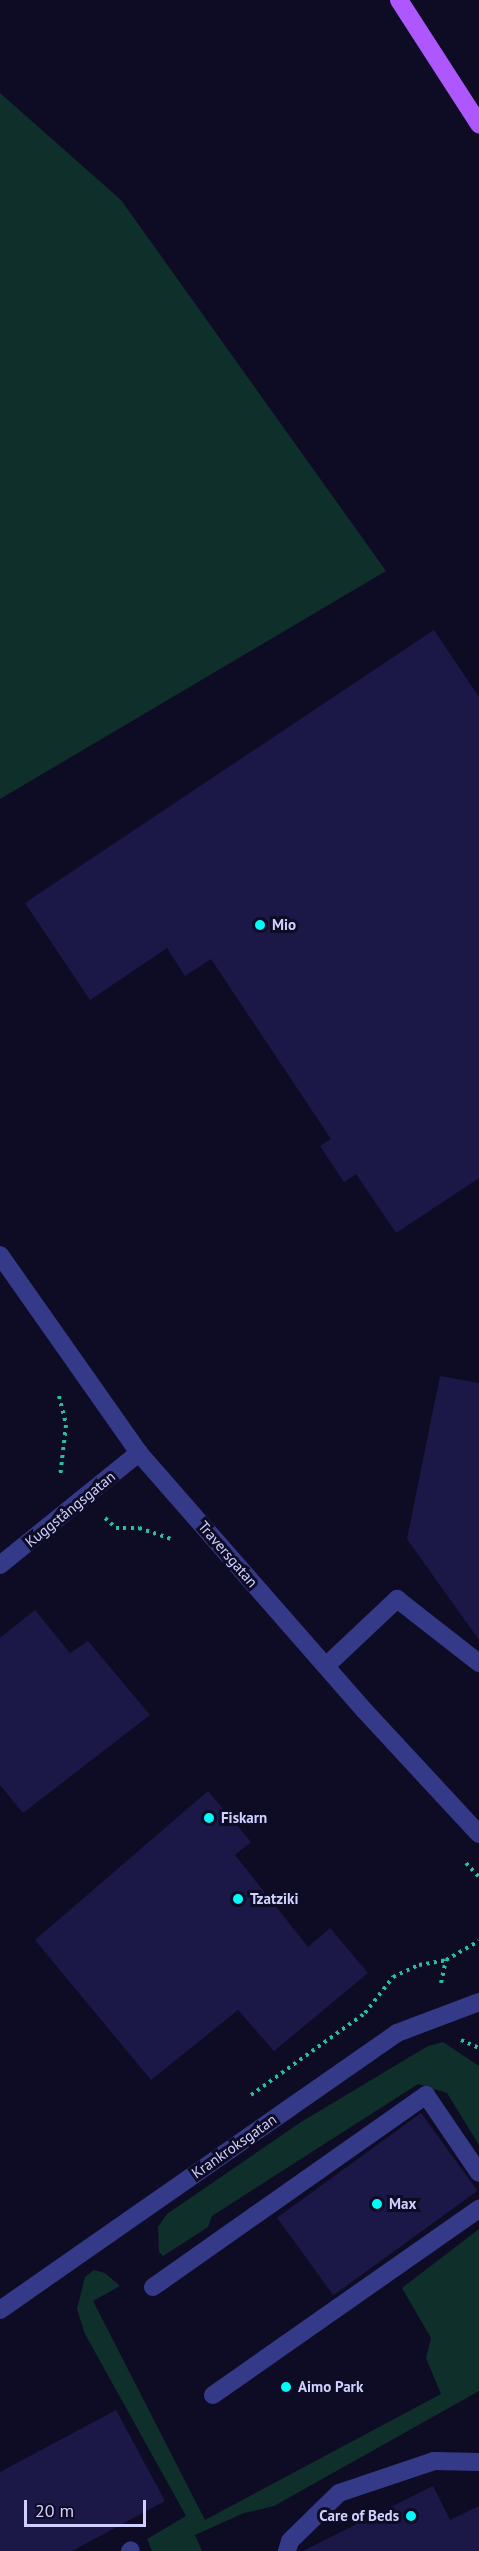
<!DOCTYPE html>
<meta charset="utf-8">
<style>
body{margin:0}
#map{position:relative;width:479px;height:2551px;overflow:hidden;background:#0e0c25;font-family:"PT Sans",sans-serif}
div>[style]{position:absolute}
.green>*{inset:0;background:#0f2f2b}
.building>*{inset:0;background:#1b1747;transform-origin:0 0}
.path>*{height:4px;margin-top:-2px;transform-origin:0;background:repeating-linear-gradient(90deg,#24bfa5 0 3px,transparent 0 7.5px)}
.minor>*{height:18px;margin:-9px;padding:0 9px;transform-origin:9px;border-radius:9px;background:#343988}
.major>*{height:18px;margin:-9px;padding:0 9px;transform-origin:9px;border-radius:9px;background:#ae57ff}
.dots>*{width:16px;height:16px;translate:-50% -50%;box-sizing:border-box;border:3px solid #0e0c25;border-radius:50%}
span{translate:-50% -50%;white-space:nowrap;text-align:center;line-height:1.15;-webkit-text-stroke:6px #0e0c25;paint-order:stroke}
.poi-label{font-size:15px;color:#d0d0ff;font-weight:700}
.left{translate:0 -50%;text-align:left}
.right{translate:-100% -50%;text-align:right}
.street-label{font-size:15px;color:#d0d0ff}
.scale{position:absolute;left:24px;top:2500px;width:122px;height:27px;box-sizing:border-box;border:3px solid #d0d0ff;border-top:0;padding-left:8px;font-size:18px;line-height:21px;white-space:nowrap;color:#d0d0ff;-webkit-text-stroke:4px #0e0c25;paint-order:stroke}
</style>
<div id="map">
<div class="green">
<i style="clip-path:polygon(0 93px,121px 200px,386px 571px,0 799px)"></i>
<i style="clip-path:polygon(443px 2042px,479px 2066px,479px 2145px,447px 2093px,418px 2084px,212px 2216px,208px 2227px,163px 2256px,159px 2252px,158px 2227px,167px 2214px,301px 2122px,428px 2046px)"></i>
<i style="clip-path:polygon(479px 2229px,479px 2391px,274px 2506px,244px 2513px,195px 2535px,202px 2551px,152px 2551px,147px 2539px,186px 2516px,85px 2334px,77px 2309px,85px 2277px,94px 2270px,105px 2273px,120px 2286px,93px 2301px,205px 2520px,441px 2394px,426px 2358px,431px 2338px,402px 2288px)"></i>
</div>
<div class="building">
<i style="clip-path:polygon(434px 630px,479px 697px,479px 1178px,396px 1233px,356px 1174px,344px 1182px,320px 1146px,331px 1139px,211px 959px,185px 976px,167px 948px,90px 1000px,25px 903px)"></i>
<i style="clip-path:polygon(440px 1376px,479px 1383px,479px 1640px,407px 1539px)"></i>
<i style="clip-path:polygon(35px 1610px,70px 1653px,88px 1641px,150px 1715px,23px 1813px,0 1785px,0 1638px)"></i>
<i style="clip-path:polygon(208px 1791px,251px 1842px,235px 1855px,308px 1947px,330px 1928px,368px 1973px,274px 2051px,238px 2010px,151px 2080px,35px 1940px)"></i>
<i style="left:421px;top:2113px;width:96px;height:178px;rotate:54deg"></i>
<i style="clip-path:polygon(116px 2410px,165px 2501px,72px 2551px,0 2551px,0 2472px)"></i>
<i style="clip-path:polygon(433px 2486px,450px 2520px,479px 2506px,479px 2551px,303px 2551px)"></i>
</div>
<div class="path">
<i style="left:59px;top:1396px;width:30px;rotate:76deg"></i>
<i style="left:66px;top:1425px;width:52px;rotate:96.6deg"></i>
<i style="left:105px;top:1518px;width:15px;rotate:42deg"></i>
<i style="left:116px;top:1528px;width:23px"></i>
<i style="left:139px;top:1528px;width:36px;rotate:19deg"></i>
<i style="left:466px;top:1863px;width:19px;rotate:47deg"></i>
<i style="left:441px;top:1983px;width:24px;rotate:-78deg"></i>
<i style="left:461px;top:2040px;width:20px;rotate:24deg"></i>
<i style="left:251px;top:2095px;width:140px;rotate:-35.7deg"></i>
<i style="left:365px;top:2013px;width:46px;rotate:-52.1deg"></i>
<i style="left:393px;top:1977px;width:29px;rotate:-25deg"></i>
<i style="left:419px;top:1965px;width:27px;rotate:-10deg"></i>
<i style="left:446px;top:1960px;width:38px;rotate:-30deg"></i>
</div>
<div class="minor">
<i style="left:0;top:1255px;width:242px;rotate:54.9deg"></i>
<i style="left:139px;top:1453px;width:342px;rotate:48.8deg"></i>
<i style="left:364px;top:1710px;width:169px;rotate:47.2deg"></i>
<i style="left:0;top:1565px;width:179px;rotate:-38.9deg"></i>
<i style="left:326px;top:1666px;width:98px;rotate:-43.3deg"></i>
<i style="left:397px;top:1599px;width:104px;rotate:38deg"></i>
<i style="left:153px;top:2287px;width:334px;rotate:-35.1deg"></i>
<i style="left:426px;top:2095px;width:94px;rotate:55.8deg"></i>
<i style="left:0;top:2310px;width:484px;rotate:-34.9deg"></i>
<i style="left:397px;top:2033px;width:88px;rotate:-20.7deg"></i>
<i style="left:213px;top:2395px;width:325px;rotate:-35deg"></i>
<i style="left:130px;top:2551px;width:1px;rotate:-45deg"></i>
<i style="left:287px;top:2551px;width:10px;rotate:-73deg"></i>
<i style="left:290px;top:2541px;width:69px;rotate:-44.4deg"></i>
<i style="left:339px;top:2493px;width:100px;rotate:-18.6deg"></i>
<i style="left:434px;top:2461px;width:45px;rotate:1.3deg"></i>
</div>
<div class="major">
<i style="left:399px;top:0;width:148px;rotate:57.2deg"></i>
</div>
<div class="dots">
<i style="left:260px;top:925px;background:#00fbf9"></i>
<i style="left:209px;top:1818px;background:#00fbf9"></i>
<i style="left:238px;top:1899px;background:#00fbf9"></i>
<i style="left:377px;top:2204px;background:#00fbf9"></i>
<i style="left:286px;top:2387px;background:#00fbf9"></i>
<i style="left:411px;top:2516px;background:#00fbf9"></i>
</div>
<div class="poi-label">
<span class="left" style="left:272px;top:925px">Mio</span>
<span class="left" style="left:221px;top:1818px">Fiskarn</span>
<span class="left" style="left:250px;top:1899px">Tzatziki</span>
<span class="left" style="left:389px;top:2204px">Max</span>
<span class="left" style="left:298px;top:2387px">Aimo Park</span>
<span class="right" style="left:399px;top:2516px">Care of Beds</span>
</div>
<div class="street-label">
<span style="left:70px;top:1509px;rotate:-39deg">Kuggstångsgatan</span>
<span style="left:228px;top:1554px;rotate:49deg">Traversgatan</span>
<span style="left:234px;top:2146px;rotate:-35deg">Krankroksgatan</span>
</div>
<div class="scale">20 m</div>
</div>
